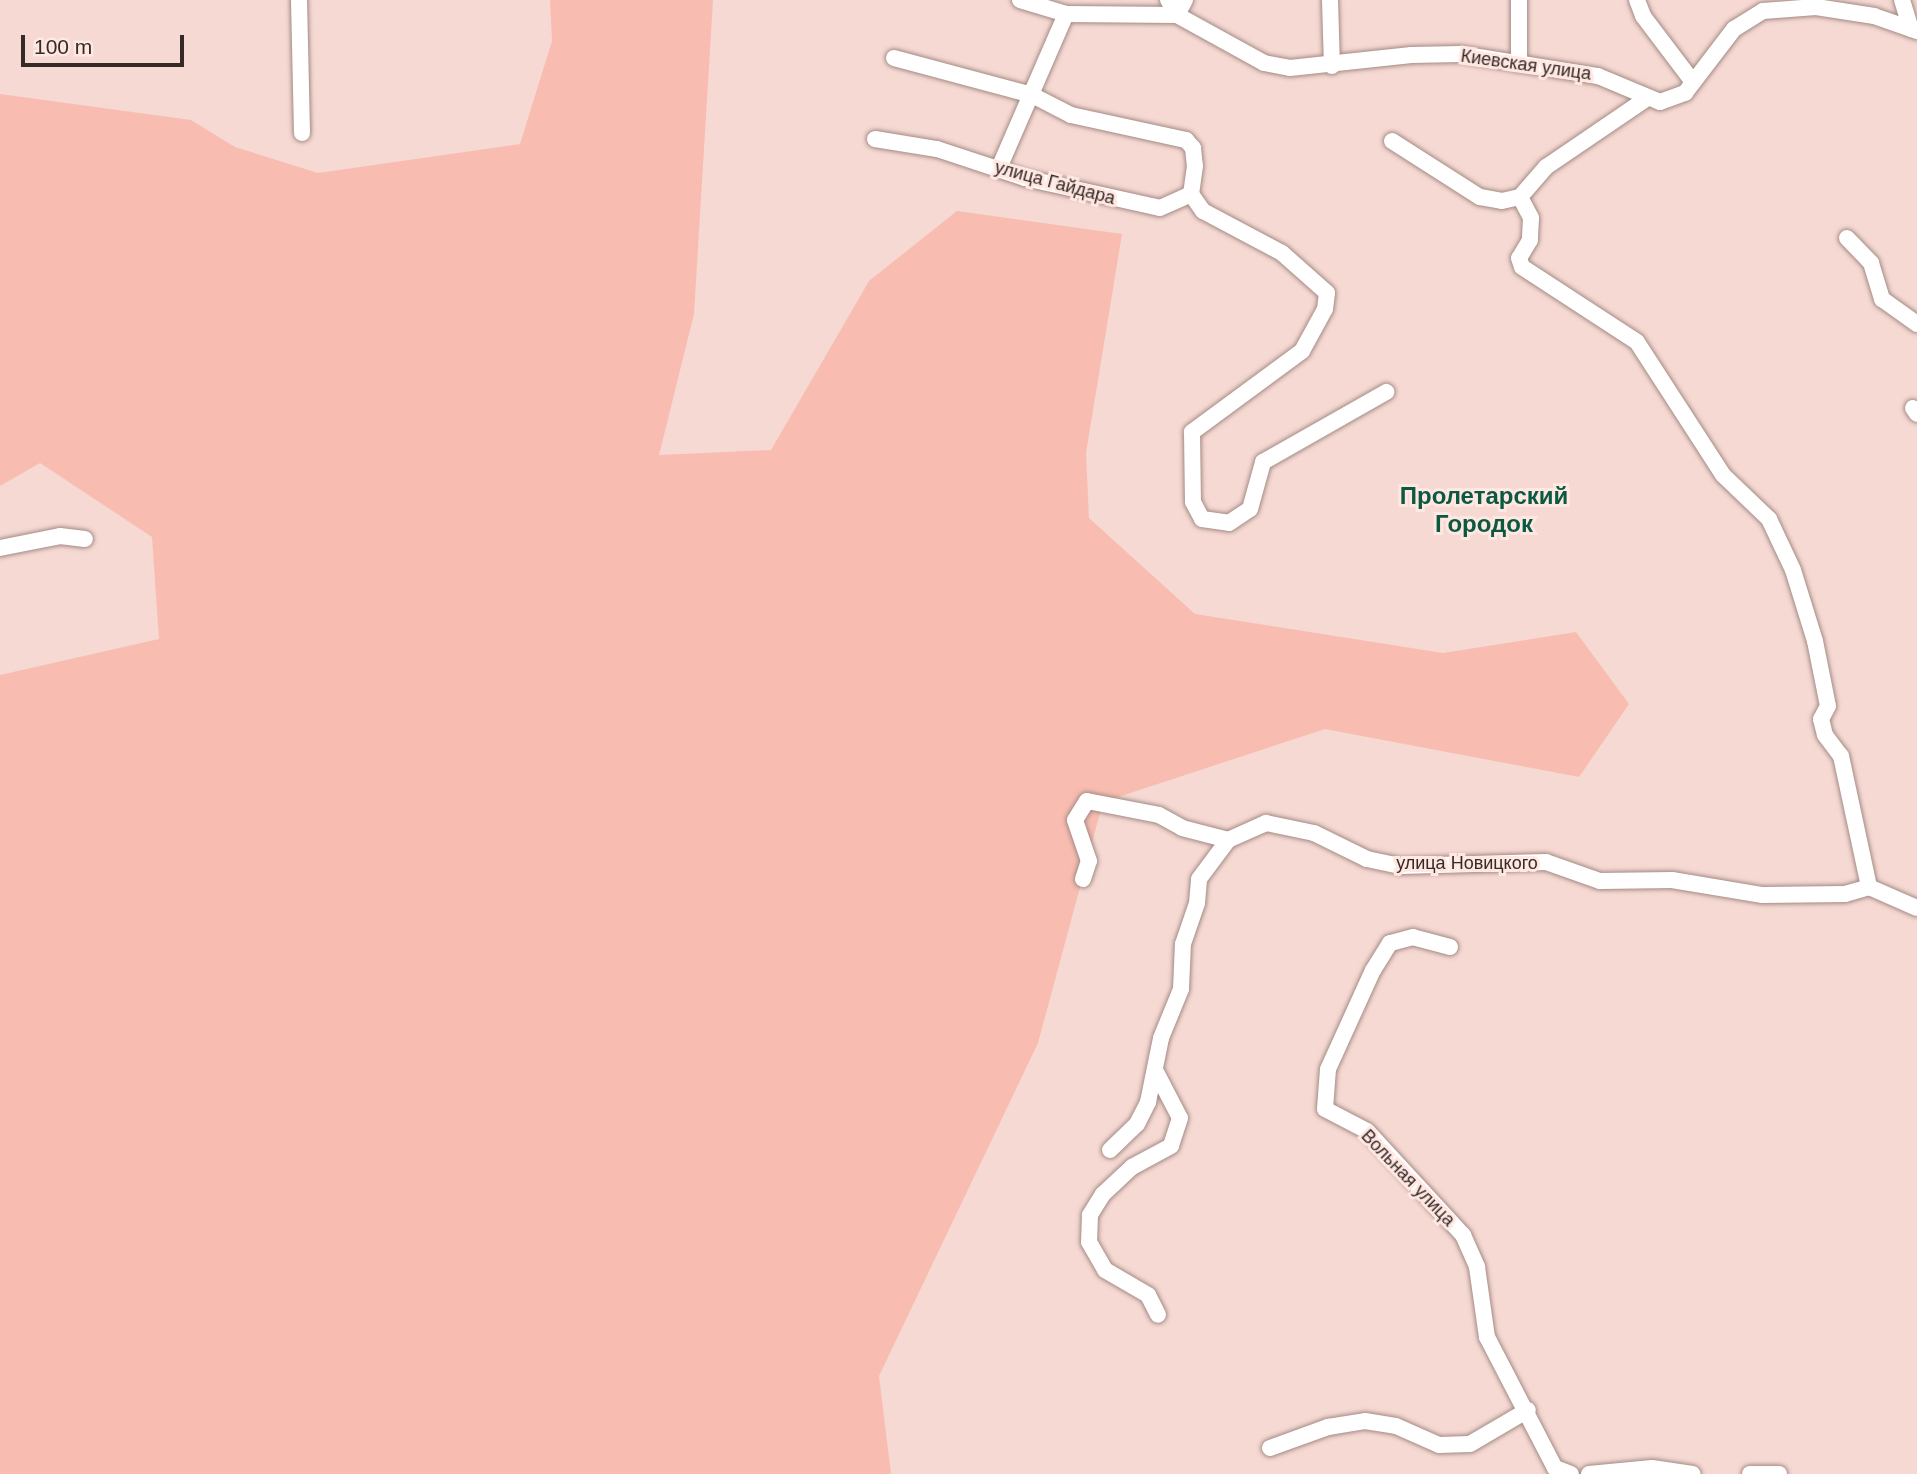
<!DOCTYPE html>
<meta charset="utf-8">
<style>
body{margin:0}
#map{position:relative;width:1917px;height:1474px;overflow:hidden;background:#f5d9d2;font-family:Helvetica,sans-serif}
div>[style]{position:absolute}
.green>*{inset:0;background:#f8bdb0}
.roads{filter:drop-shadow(0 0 2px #a58a85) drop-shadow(0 0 2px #a58a85)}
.minor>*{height:16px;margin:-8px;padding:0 8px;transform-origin:8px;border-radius:8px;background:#fff}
span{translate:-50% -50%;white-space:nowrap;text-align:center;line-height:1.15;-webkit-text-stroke:6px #ffe7e2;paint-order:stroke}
.street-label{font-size:18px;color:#352a28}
.district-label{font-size:24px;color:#0c5942;font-weight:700}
.scale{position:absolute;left:21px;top:35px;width:163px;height:32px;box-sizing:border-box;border:4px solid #352a28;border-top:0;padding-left:9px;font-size:21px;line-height:24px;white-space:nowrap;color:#352a28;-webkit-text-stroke:5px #ffe7e2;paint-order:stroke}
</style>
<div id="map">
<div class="green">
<i style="clip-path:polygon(550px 0,713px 0,694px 314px,659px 455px,771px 450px,869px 281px,957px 211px,1122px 234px,1086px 453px,1089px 518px,1195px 614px,1443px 653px,1576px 632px,1629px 704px,1579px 777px,1325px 729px,1103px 802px,1038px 1043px,879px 1376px,891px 1474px,0 1474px,0 675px,159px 639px,152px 537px,40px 463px,0 486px,0 94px,191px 120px,235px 147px,318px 173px,520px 144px,552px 41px)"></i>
</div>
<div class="roads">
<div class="minor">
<i style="left:299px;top:0;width:133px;rotate:88.7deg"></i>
<i style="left:1020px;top:0;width:48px;rotate:16.9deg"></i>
<i style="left:1066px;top:14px;width:111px;rotate:0.5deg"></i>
<i style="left:1177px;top:15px;width:99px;rotate:28.9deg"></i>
<i style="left:1264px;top:63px;width:26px;rotate:11deg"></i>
<i style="left:1290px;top:68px;width:122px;rotate:-6.1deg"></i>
<i style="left:1411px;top:55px;width:49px;rotate:-1.2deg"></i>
<i style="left:1460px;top:54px;width:140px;rotate:9.1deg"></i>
<i style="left:1598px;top:76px;width:67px;rotate:22.8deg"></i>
<i style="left:1660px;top:102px;width:27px;rotate:-20deg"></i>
<i style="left:1685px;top:93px;width:81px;rotate:-52.6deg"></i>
<i style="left:1734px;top:29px;width:34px;rotate:-32deg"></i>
<i style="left:1763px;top:11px;width:53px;rotate:-4.3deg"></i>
<i style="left:1816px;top:7px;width:59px;rotate:8.8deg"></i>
<i style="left:1874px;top:16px;width:46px;rotate:19.2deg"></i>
<i style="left:1168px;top:0;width:17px;rotate:59deg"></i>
<i style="left:1330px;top:0;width:66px;rotate:88.3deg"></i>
<i style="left:1637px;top:0;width:17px;rotate:69deg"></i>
<i style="left:1643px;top:16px;width:83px;rotate:52.9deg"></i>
<i style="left:1902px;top:0;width:30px;rotate:73deg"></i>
<i style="left:1177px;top:15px;width:17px;rotate:-62deg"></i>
<i style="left:894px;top:58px;width:143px;rotate:15deg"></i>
<i style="left:1032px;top:95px;width:44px;rotate:27.1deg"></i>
<i style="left:1071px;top:115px;width:118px;rotate:12.3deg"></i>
<i style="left:1186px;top:140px;width:11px;rotate:49deg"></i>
<i style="left:1193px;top:148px;width:18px;rotate:84deg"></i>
<i style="left:1195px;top:166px;width:28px;rotate:98deg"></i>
<i style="left:1519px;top:64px;width:64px;rotate:-90deg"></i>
<i style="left:875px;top:139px;width:63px;rotate:9.2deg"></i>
<i style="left:937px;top:149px;width:93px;rotate:18.2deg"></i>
<i style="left:1025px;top:178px;width:138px;rotate:12.5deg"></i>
<i style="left:1160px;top:208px;width:34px;rotate:-24deg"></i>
<i style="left:1392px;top:141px;width:104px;rotate:32.5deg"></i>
<i style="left:1480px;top:197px;width:22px;rotate:10deg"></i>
<i style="left:1502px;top:201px;width:18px;rotate:-13deg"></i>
<i style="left:1520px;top:197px;width:40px;rotate:-49deg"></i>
<i style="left:1546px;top:167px;width:121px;rotate:-34.2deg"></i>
<i style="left:999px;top:168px;width:168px;rotate:-66.5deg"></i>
<i style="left:1191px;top:194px;width:21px;rotate:55deg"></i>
<i style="left:1203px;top:211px;width:89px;rotate:28deg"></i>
<i style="left:1282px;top:253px;width:60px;rotate:41.6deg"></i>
<i style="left:1327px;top:293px;width:16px;rotate:97deg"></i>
<i style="left:1325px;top:309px;width:48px;rotate:118.7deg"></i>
<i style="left:1302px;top:351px;width:137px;rotate:143.6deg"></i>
<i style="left:1192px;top:432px;width:70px;rotate:89.2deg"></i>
<i style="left:1193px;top:502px;width:19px;rotate:62deg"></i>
<i style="left:1202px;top:519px;width:27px;rotate:8deg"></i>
<i style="left:1229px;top:523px;width:25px;rotate:-34deg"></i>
<i style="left:1250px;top:509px;width:49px;rotate:-74.5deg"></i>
<i style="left:1263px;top:462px;width:142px;rotate:-29.6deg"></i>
<i style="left:1520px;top:197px;width:24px;rotate:62deg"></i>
<i style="left:1531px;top:218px;width:22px;rotate:93deg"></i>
<i style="left:1530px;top:240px;width:21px;rotate:121deg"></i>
<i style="left:1519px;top:258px;width:9px;rotate:72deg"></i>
<i style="left:1522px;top:267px;width:137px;rotate:33.1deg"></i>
<i style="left:1637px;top:342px;width:158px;rotate:57.1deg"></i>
<i style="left:1723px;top:475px;width:64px;rotate:43.7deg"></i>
<i style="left:1769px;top:519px;width:56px;rotate:64.8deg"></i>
<i style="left:1793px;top:570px;width:74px;rotate:72.8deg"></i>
<i style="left:1815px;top:641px;width:66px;rotate:78.7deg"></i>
<i style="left:1828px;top:706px;width:15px;rotate:118deg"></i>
<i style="left:1821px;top:719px;width:16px;rotate:76deg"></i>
<i style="left:1825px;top:735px;width:26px;rotate:53deg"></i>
<i style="left:1841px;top:756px;width:134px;rotate:77.9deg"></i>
<i style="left:1847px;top:238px;width:35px;rotate:46deg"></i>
<i style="left:1871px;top:263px;width:38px;rotate:73deg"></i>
<i style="left:1882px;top:299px;width:43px;rotate:35.5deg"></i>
<i style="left:1913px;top:408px;width:7px;rotate:56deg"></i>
<i style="left:0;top:548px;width:61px;rotate:-11.3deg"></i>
<i style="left:60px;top:536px;width:25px;rotate:7deg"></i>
<i style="left:1083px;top:879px;width:19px;rotate:-72deg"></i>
<i style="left:1089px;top:861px;width:43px;rotate:-108.9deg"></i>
<i style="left:1075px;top:820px;width:22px;rotate:-58deg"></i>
<i style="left:1087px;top:801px;width:73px;rotate:11deg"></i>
<i style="left:1159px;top:815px;width:26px;rotate:29deg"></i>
<i style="left:1182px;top:828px;width:48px;rotate:14.6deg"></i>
<i style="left:1450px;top:947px;width:38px;rotate:-165deg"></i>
<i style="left:1413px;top:937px;width:24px;rotate:165deg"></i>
<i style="left:1390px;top:943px;width:32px;rotate:122deg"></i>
<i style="left:1373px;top:970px;width:109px;rotate:114.4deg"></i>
<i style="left:1328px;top:1069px;width:40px;rotate:94.3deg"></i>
<i style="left:1325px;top:1109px;width:47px;rotate:27.6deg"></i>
<i style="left:1367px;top:1131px;width:142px;rotate:47.3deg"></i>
<i style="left:1463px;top:1235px;width:35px;rotate:66deg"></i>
<i style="left:1477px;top:1267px;width:71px;rotate:81.9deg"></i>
<i style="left:1487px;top:1337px;width:148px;rotate:62.6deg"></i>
<i style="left:1555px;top:1468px;width:17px;rotate:21deg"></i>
<i style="left:1155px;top:1070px;width:54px;rotate:62.5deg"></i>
<i style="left:1180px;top:1118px;width:29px;rotate:108deg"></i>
<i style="left:1171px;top:1146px;width:44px;rotate:151.7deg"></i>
<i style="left:1132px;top:1167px;width:40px;rotate:137deg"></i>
<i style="left:1103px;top:1194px;width:25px;rotate:122deg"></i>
<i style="left:1090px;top:1215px;width:27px;rotate:92deg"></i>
<i style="left:1089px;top:1242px;width:32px;rotate:60deg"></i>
<i style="left:1105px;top:1270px;width:50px;rotate:30.2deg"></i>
<i style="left:1148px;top:1295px;width:22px;rotate:63deg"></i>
<i style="left:1110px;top:1150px;width:37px;rotate:-44deg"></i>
<i style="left:1137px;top:1124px;width:25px;rotate:-63deg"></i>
<i style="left:1148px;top:1102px;width:65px;rotate:-78.5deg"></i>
<i style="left:1161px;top:1038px;width:53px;rotate:-67.8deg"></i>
<i style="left:1181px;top:989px;width:45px;rotate:-87.5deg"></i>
<i style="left:1183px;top:944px;width:43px;rotate:-71.1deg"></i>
<i style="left:1197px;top:903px;width:24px;rotate:-85deg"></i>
<i style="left:1199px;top:879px;width:49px;rotate:-53.4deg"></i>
<i style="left:1228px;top:840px;width:42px;rotate:-24.1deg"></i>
<i style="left:1266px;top:823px;width:49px;rotate:11.8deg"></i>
<i style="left:1314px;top:833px;width:59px;rotate:26.1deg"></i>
<i style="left:1367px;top:859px;width:35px;rotate:12deg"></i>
<i style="left:1401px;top:866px;width:145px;rotate:-1.6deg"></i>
<i style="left:1546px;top:862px;width:57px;rotate:19.4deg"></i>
<i style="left:1600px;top:881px;width:72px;rotate:-0.8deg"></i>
<i style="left:1672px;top:880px;width:92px;rotate:9.4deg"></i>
<i style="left:1763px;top:895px;width:82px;rotate:-0.7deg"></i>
<i style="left:1845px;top:894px;width:25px;rotate:-16deg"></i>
<i style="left:1869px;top:887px;width:52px;rotate:23.6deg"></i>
<i style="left:1270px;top:1448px;width:62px;rotate:-19.9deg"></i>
<i style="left:1328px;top:1427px;width:37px;rotate:-9deg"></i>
<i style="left:1365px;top:1421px;width:31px;rotate:9deg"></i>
<i style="left:1396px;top:1426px;width:47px;rotate:23.8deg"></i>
<i style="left:1439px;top:1445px;width:31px;rotate:-2deg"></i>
<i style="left:1470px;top:1444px;width:67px;rotate:-30.4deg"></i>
<i style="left:1589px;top:1474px;width:63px;rotate:-5.4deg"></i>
<i style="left:1652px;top:1468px;width:41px;rotate:8.3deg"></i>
<i style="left:1750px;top:1474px;width:29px"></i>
</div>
</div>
<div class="street-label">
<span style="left:1526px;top:65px;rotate:8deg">Киевская улица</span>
<span style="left:1055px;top:183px;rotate:15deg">улица Гайдара</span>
<span style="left:1467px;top:863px">улица Новицкого</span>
<span style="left:1408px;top:1178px;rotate:46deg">Вольная улица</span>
</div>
<div class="district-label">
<span style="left:1484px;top:510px">Пролетарский<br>Городок</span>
</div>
<div class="scale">100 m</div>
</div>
